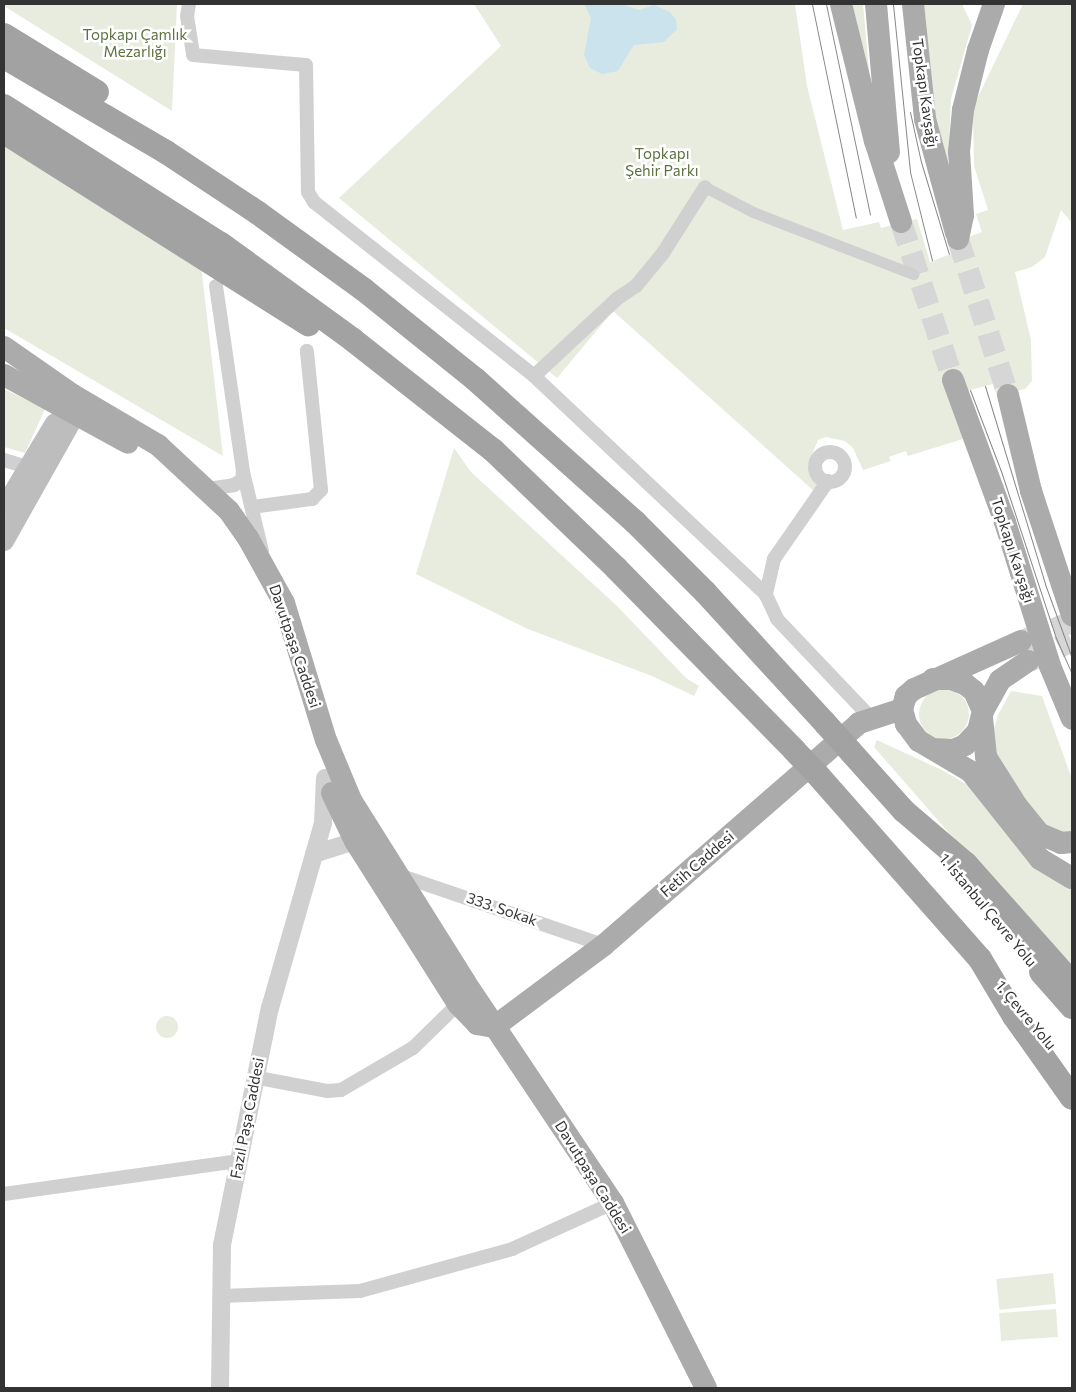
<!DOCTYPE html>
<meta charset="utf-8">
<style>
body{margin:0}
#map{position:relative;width:1076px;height:1392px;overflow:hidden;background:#fff;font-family:Commissioner,sans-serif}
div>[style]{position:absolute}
.green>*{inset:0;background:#e7ecde;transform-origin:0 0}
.round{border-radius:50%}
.water>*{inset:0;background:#cbe3ec}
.primary-tunnel>*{height:22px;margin-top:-11px;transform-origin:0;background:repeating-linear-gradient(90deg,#d6d6d6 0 22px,transparent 0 33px)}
.pedestrian>*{height:11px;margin:-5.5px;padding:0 5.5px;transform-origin:5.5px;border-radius:5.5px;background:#d0d0d0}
.minor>*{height:14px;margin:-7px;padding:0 7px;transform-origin:7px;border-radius:7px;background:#d0d0d0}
.minor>.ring{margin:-7px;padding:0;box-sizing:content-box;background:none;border:14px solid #d0d0d0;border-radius:50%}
.tertiary>*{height:18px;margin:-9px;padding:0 9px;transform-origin:9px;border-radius:9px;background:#d0d0d0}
.secondary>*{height:20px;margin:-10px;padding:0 10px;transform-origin:10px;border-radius:10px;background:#bdbdbd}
.primary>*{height:22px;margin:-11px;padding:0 11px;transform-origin:11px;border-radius:11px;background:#ababab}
.trunk>*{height:24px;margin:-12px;padding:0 12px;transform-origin:12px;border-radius:12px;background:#a2a2a2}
.tram>*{height:1px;margin:-0.5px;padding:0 0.5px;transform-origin:0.5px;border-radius:0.5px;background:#888}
.trunk-bridge>*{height:24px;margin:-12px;padding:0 12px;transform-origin:12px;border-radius:12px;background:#a2a2a2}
span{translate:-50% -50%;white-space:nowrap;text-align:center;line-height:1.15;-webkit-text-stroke:5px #fff;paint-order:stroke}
.park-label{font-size:15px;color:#5b713e}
.street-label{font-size:15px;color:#333}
.frame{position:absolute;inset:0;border:5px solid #333;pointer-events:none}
</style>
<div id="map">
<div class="green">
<i style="clip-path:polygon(4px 4px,177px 4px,172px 111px,4px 6px)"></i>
<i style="clip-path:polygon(474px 4px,795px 4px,807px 86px,843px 230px,879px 222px,881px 228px,917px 219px,930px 262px,951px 254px,948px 244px,982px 232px,976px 214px,988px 210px,974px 166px,973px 114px,976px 101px,1023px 4px,1072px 4px,1072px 223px,1061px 210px,1045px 257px,1032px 267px,1015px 272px,1031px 340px,1032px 381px,1025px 389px,997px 396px,993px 384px,966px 391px,963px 439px,908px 456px,906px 451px,889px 457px,891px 461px,863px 470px,853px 448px,845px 441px,826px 437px,818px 440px,808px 465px,810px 475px,819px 485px,815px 492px,613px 311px,557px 378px,339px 198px,501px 46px)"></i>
<i style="clip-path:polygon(847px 4px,863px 4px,873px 115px)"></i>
<i style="clip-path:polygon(920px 4px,962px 4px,972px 25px,951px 99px,948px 164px,935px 120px)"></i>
<i style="clip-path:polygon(4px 143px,201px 265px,223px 456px,4px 328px)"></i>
<i style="clip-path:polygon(4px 389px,45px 409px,25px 453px,4px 447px)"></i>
<i style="clip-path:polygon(454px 448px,471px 472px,617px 606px,686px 678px,699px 686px,694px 696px,652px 676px,528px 629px,416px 574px)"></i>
<i class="round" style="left:919px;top:689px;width:50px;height:50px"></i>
<i style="clip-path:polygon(1011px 691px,1042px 696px,1072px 779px,1072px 830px,1064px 834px,1054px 834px,1032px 810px,996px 753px,993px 732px,998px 715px)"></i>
<i style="clip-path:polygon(877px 740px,944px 771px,969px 786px,1072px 888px,1072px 974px,874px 747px)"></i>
<i class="round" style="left:156px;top:1016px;width:22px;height:22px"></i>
<i style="left:1053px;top:1273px;width:31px;height:57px;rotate:84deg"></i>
<i style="left:1056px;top:1309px;width:28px;height:57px;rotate:86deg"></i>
</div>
<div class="water">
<i style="clip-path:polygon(584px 4px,621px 4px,639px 10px,654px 5px,670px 12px,676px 20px,677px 29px,664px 42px,634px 45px,618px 71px,602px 74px,590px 68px,584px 55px,591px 18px)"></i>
</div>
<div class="primary-tunnel">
<i style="left:901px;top:222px;width:166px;rotate:71.8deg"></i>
<i style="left:958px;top:239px;width:164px;rotate:72.2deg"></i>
<i style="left:1022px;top:641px;width:53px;rotate:-20.8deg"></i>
<i style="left:1029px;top:661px;width:47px;rotate:-24.9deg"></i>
</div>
<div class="pedestrian">
<i style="left:705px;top:187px;width:54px;rotate:27.5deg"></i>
<i style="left:753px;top:212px;width:172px;rotate:21.2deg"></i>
</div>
<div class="minor">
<i style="left:189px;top:4px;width:12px;rotate:99deg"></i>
<i style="left:187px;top:16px;width:39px;rotate:81deg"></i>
<i style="left:193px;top:55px;width:113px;rotate:5.1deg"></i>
<i style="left:306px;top:65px;width:127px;rotate:89.1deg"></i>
<i style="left:308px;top:192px;width:12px;rotate:59deg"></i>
<i style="left:314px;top:202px;width:280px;rotate:38.3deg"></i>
<i style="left:534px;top:376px;width:319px;rotate:43.3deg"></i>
<i style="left:216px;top:286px;width:188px;rotate:81.7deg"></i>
<i style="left:243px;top:472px;width:81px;rotate:76.5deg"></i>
<i style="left:534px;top:376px;width:115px;rotate:-42.9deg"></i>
<i style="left:618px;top:298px;width:22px;rotate:-34deg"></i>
<i style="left:636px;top:286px;width:43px;rotate:-50.7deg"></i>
<i style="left:663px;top:253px;width:78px;rotate:-57.5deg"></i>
<i class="ring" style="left:815px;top:452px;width:16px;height:16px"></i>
<i style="left:4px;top:460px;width:24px;rotate:17deg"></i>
<i style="left:828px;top:481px;width:95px;rotate:124.7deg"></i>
<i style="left:774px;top:559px;width:37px;rotate:103deg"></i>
<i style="left:766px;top:595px;width:26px;rotate:65deg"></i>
<i style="left:777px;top:619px;width:135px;rotate:46.5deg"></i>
<i style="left:207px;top:489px;width:27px;rotate:-8deg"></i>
<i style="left:234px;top:485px;width:9px;rotate:-32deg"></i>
<i style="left:242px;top:480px;width:8px;rotate:-83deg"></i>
<i style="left:252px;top:507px;width:61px;rotate:-7.6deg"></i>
<i style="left:312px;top:499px;width:13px;rotate:-45deg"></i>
<i style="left:321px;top:490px;width:140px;rotate:-95.8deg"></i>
<i style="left:399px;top:875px;width:217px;rotate:18.9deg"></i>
<i style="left:254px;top:1077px;width:74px;rotate:10.9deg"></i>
<i style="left:327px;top:1091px;width:14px;rotate:-4deg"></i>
<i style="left:341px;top:1090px;width:83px;rotate:-30.3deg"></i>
<i style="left:413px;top:1048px;width:63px;rotate:-44.4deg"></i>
<i style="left:4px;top:1194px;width:236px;rotate:-8deg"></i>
<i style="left:220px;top:1296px;width:140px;rotate:-2deg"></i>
<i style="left:360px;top:1291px;width:158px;rotate:-15.4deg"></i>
<i style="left:512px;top:1249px;width:111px;rotate:-24.5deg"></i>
</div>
<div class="tertiary">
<i style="left:314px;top:854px;width:43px;rotate:-17.6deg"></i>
<i style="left:220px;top:1388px;width:143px;rotate:-89.2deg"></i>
<i style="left:222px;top:1245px;width:242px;rotate:-78.6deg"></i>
<i style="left:270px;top:1008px;width:192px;rotate:-74deg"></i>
<i style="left:323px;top:823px;width:45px;rotate:-87.5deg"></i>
</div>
<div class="secondary">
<i style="left:4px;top:508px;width:99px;rotate:-59deg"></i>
<i style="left:4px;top:541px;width:145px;rotate:-60.6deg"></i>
</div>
<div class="primary">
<i style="left:841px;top:4px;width:141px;rotate:76.1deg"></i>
<i style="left:875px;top:141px;width:85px;rotate:72.2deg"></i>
<i style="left:876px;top:4px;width:149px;rotate:85deg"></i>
<i style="left:913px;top:4px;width:116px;rotate:84deg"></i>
<i style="left:925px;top:119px;width:118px;rotate:74.8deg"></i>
<i style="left:958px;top:239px;width:25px;rotate:-78deg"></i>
<i style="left:963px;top:215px;width:63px;rotate:-93.6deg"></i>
<i style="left:959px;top:152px;width:42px;rotate:-84.6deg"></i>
<i style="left:963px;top:110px;width:62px;rotate:-76deg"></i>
<i style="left:978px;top:50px;width:49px;rotate:-70.8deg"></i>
<i style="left:4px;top:347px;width:84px;rotate:34.8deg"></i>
<i style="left:73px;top:395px;width:99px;rotate:30.5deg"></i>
<i style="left:158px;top:445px;width:97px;rotate:42.9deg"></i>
<i style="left:229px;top:511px;width:33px;rotate:55deg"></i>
<i style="left:248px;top:538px;width:74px;rotate:61deg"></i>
<i style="left:284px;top:603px;width:143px;rotate:73deg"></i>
<i style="left:326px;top:740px;width:65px;rotate:67.4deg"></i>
<i style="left:351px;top:800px;width:215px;rotate:57.9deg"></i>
<i style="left:465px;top:982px;width:266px;rotate:56.2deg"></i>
<i style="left:613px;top:1203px;width:207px;rotate:63.3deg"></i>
<i style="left:4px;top:375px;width:141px;rotate:28.7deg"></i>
<i style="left:953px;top:380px;width:151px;rotate:69.9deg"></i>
<i style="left:1005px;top:522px;width:151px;rotate:72.6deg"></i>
<i style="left:1050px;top:666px;width:57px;rotate:67.5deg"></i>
<i style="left:1008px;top:395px;width:99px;rotate:76.5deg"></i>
<i style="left:1031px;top:491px;width:131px;rotate:71.7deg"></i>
<i style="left:1021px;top:641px;width:117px;rotate:155.8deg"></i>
<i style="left:914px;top:689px;width:11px;rotate:139deg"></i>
<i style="left:906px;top:696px;width:14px;rotate:107deg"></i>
<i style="left:902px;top:709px;width:16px;rotate:75deg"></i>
<i style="left:906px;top:724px;width:21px;rotate:53deg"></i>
<i style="left:919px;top:741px;width:59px;rotate:30.5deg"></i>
<i style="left:970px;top:771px;width:112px;rotate:51.5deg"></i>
<i style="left:1040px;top:859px;width:37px;rotate:31deg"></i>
<i style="left:933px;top:679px;width:18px"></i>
<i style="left:951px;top:679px;width:15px;rotate:20deg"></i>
<i style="left:965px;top:684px;width:11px;rotate:38deg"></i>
<i style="left:974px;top:691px;width:22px;rotate:66deg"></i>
<i style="left:983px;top:711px;width:21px;rotate:104deg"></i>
<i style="left:978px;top:731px;width:19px;rotate:133deg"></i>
<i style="left:965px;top:745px;width:12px;rotate:156deg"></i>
<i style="left:954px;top:750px;width:21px;rotate:-177deg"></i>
<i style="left:983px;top:711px;width:35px;rotate:-61deg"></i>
<i style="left:1000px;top:680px;width:34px;rotate:-34deg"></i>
<i style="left:982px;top:718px;width:39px;rotate:84deg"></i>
<i style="left:986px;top:757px;width:58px;rotate:57.7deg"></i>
<i style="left:1017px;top:806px;width:36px;rotate:51deg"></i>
<i style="left:1040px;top:834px;width:23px;rotate:23deg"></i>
<i style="left:1061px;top:843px;width:11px;rotate:-5deg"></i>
<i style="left:332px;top:793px;width:53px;rotate:64.4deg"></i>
<i style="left:355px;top:841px;width:193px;rotate:57.7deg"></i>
<i style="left:458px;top:1004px;width:28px;rotate:46deg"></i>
<i style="left:477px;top:1024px;width:17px;rotate:10deg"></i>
<i style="left:494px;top:1027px;width:137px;rotate:-36.7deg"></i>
<i style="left:604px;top:945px;width:338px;rotate:-41deg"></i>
<i style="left:859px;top:723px;width:45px;rotate:-18deg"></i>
</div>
<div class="trunk">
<i style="left:4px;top:35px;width:109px;rotate:31.5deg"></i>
<i style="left:4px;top:57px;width:188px;rotate:30.4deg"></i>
<i style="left:166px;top:152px;width:110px;rotate:33.5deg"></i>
<i style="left:258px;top:213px;width:130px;rotate:35.9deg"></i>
<i style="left:363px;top:289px;width:144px;rotate:38.8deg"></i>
<i style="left:475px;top:379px;width:215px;rotate:41.8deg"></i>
<i style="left:635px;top:522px;width:99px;rotate:45deg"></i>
<i style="left:705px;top:592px;width:178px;rotate:47.5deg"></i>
<i style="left:4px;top:106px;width:257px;rotate:32.5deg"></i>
<i style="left:221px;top:244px;width:163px;rotate:36deg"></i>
<i style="left:353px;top:340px;width:178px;rotate:38.2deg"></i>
<i style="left:493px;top:450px;width:170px;rotate:43.8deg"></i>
<i style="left:616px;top:568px;width:255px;rotate:45.6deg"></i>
<i style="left:4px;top:132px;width:360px;rotate:32.3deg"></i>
<i style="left:851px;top:752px;width:79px;rotate:48.1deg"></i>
<i style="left:904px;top:811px;width:82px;rotate:40.5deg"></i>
<i style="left:966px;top:864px;width:159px;rotate:48.3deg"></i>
<i style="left:816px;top:773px;width:248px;rotate:48.6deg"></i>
<i style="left:980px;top:959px;width:66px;rotate:59.2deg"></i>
<i style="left:1014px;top:1016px;width:100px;rotate:54.7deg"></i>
<i style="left:1041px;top:972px;width:47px;rotate:48.5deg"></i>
</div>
<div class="tram">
<i style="left:812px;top:4px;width:218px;rotate:78.4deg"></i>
<i style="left:826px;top:4px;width:215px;rotate:78.2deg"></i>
<i style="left:893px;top:4px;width:169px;rotate:84.2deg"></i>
<i style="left:910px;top:172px;width:91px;rotate:76deg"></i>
<i style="left:910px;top:112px;width:51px;rotate:77.6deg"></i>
<i style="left:921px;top:162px;width:96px;rotate:73.1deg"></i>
<i style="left:985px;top:386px;width:207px;rotate:73.1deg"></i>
<i style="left:1045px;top:584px;width:79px;rotate:70deg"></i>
<i style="left:970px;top:390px;width:87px;rotate:69.1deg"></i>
<i style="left:1001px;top:471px;width:176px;rotate:71.8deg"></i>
<i style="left:1056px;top:638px;width:39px;rotate:66deg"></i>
</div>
<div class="trunk-bridge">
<i style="left:825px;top:723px;width:39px;rotate:48deg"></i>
<i style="left:794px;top:750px;width:32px;rotate:46deg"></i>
</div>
<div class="park-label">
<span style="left:135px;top:43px">Topkapı Çamlık<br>Mezarlığı</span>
<span style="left:662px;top:162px">Topkapı<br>Şehir Parkı</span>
</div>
<div class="street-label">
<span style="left:925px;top:93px;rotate:82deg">Topkapı Kavşağı</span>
<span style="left:1013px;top:550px;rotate:72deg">Topkapı Kavşağı</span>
<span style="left:295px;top:646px;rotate:71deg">Davutpaşa Caddesi</span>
<span style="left:697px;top:864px;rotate:-41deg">Fetih Caddesi</span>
<span style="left:502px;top:909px;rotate:19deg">333. Sokak</span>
<span style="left:988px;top:910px;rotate:50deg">1. İstanbul Çevre Yolu</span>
<span style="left:1026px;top:1015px;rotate:50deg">1. Çevre Yolu</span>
<span style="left:247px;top:1118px;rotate:-79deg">Fazıl Paşa Caddesi</span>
<span style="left:593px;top:1177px;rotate:58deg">Davutpaşa Caddesi</span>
</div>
<div class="frame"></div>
</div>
